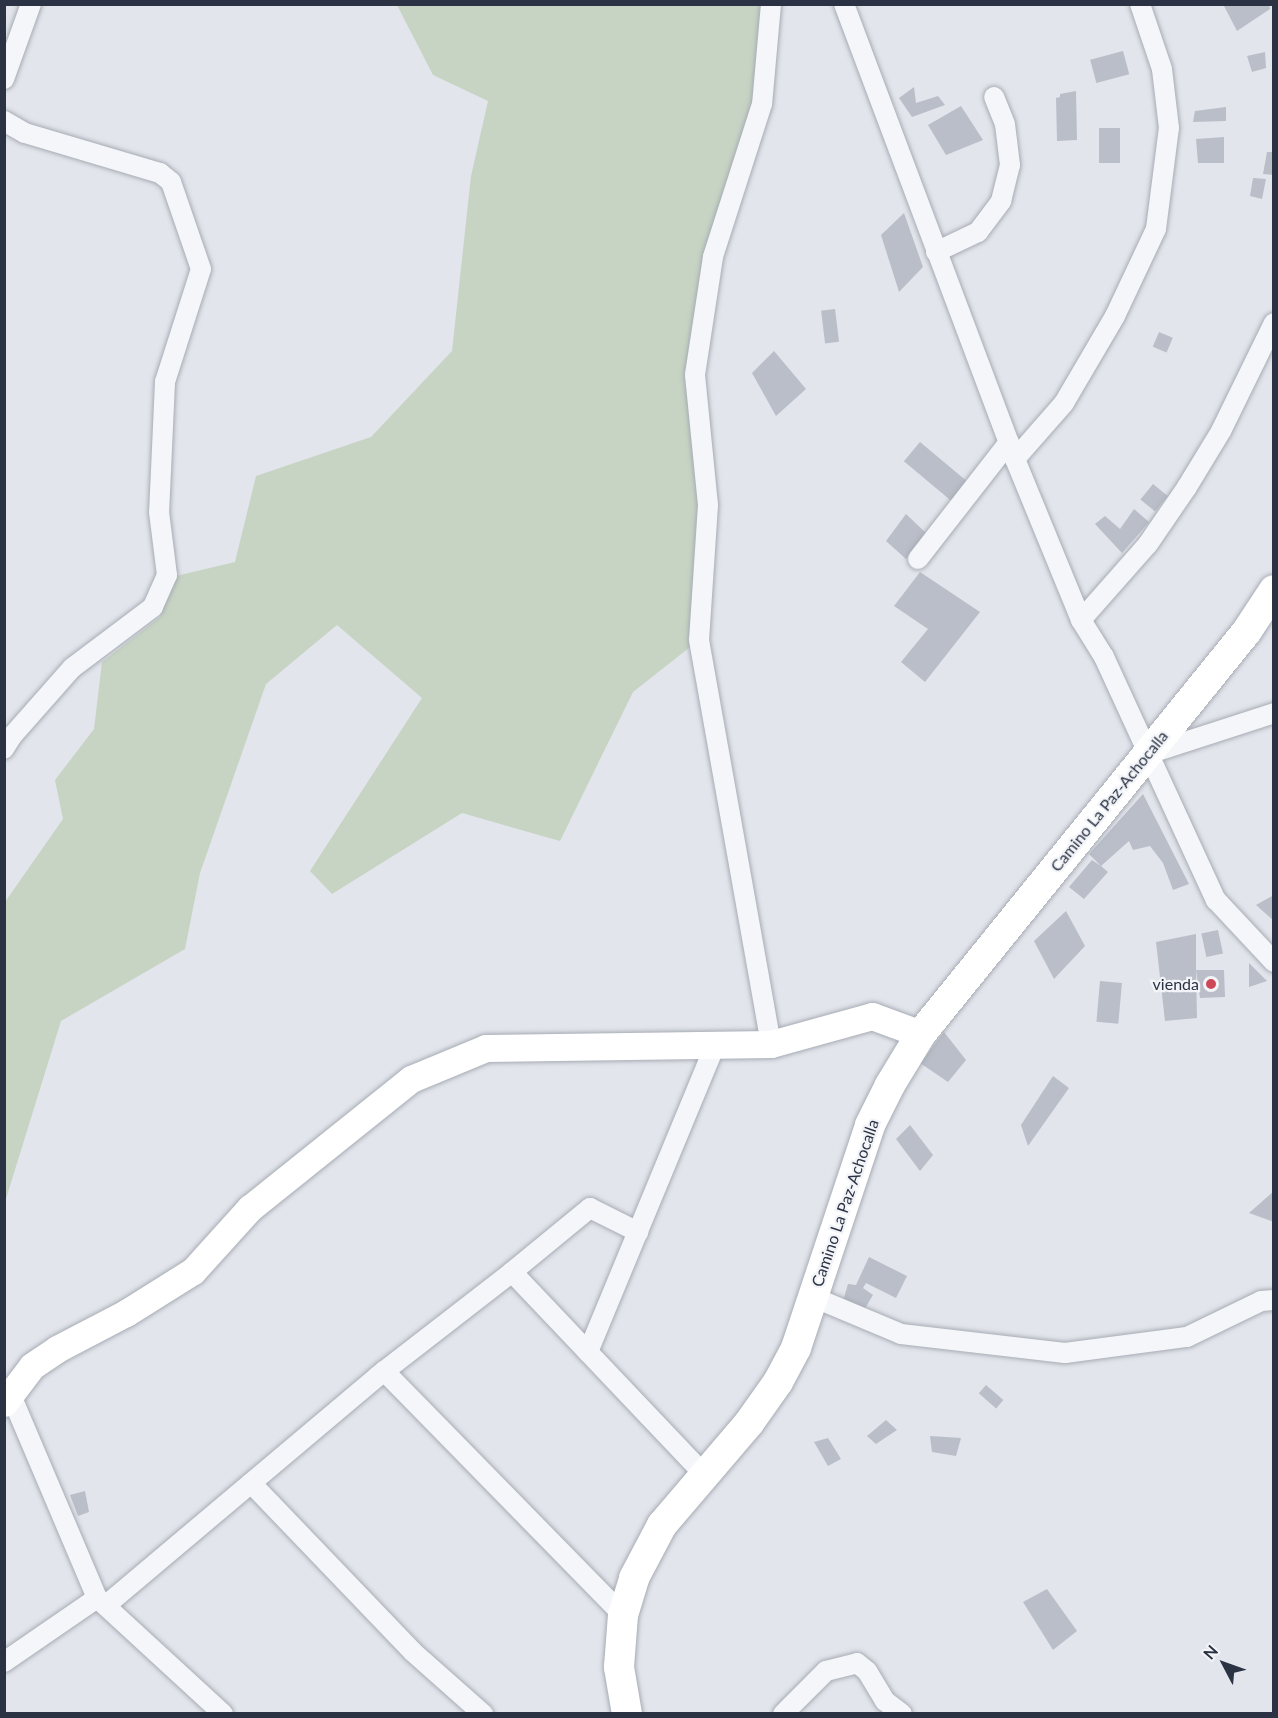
<!DOCTYPE html>
<style>
body{margin:0}
#map{position:relative;width:1278px;height:1718px;overflow:hidden;background:#e2e5eb;font-family:Lato,sans-serif}
div>[style]{position:absolute}
.green>*{inset:0;background:#c7d4c3}
.building>*{inset:0;background:#b9bec8;transform-origin:0 0}
.roads{filter:drop-shadow(0 0 2px #a7acb5) drop-shadow(0 0 2px #a7acb5)}
.minor>*{height:20px;margin:-10px;padding:0 10px;transform-origin:10px;border-radius:10px;background:#f5f6f9}
.secondary>*{height:27px;margin:-13.5px;padding:0 13.5px;transform-origin:13.5px;border-radius:13.5px;background:#fff}
.primary>*{height:30px;margin:-15px;padding:0 15px;transform-origin:15px;border-radius:15px;background:#fff}
.dots>*{width:16px;height:16px;translate:-50% -50%;box-sizing:border-box;border:3px solid #f2f4f8;border-radius:50%}
span{translate:-50% -50%;white-space:nowrap;text-align:center;line-height:1.15;-webkit-text-stroke:4.5px #f2f4f8;paint-order:stroke}
.street-label{font-size:16px;color:#2a3243}
.poi-label{font-size:16px;color:#2a3243}
.right{translate:-100% -50%;text-align:right}
.frame{position:absolute;inset:0;border:6px solid #2a3243;pointer-events:none}
.north{position:absolute;left:1194px;top:1634px;width:60px;height:60px;-webkit-text-stroke:4px #f2f4f8;paint-order:stroke;rotate:311deg;font-size:16px;font-weight:700;line-height:24px;text-align:center;color:#2a3243}
.north::after{content:'';display:block;margin:auto;width:21px;height:27px;background:#2a3243;clip-path:polygon(50% 0,100% 100%,50% 72%,0 100%)}
</style>
<div id="map">
<div class="green">
<i style="clip-path:polygon(397px 5px,771px 5px,762px 104px,713px 257px,695px 375px,708px 505px,699px 640px,633px 692px,560px 841px,462px 813px,332px 894px,310px 871px,422px 698px,337px 625px,266px 684px,200px 873px,185px 949px,61px 1021px,5px 1202px,5px 902px,63px 819px,55px 780px,94px 729px,102px 662px,160px 617px,176px 576px,235px 562px,256px 476px,371px 437px,452px 351px,471px 176px,488px 101px,433px 75px)"></i>
</div>
<div class="building">
<i style="clip-path:polygon(1223px 4px,1269px 4px,1270px 9px,1237px 31px)"></i>
<i style="left:1123px;top:51px;width:24px;height:34px;rotate:75deg"></i>
<i style="clip-path:polygon(1265px 52px,1266px 68px,1252px 72px,1247px 56px)"></i>
<i style="clip-path:polygon(914px 87px,916px 103px,938px 96px,945px 105px,912px 117px,899px 98px)"></i>
<i style="clip-path:polygon(1076px 91px,1077px 140px,1057px 141px,1056px 98px,1060px 97px,1060px 94px)"></i>
<i style="clip-path:polygon(961px 106px,983px 140px,946px 155px,928px 125px)"></i>
<i style="clip-path:polygon(1226px 107px,1226px 121px,1193px 122px,1195px 111px)"></i>
<i style="left:1120px;top:128px;width:35px;height:21px;rotate:90deg"></i>
<i style="clip-path:polygon(1224px 137px,1224px 163px,1198px 163px,1196px 139px)"></i>
<i style="clip-path:polygon(1267px 152px,1274px 152px,1274px 175px,1263px 174px)"></i>
<i style="clip-path:polygon(1253px 178px,1266px 179px,1262px 199px,1250px 196px)"></i>
<i style="clip-path:polygon(904px 213px,923px 267px,899px 292px,881px 235px)"></i>
<i style="left:835px;top:309px;width:33px;height:14px;rotate:83deg"></i>
<i style="left:1159px;top:332px;width:15px;height:16px;rotate:23deg"></i>
<i style="clip-path:polygon(774px 351px,806px 389px,776px 416px,752px 373px)"></i>
<i style="left:920px;top:442px;width:62px;height:25px;rotate:40deg"></i>
<i style="left:1153px;top:484px;width:19px;height:20px;rotate:39deg"></i>
<i style="clip-path:polygon(1134px 509px,1149px 522px,1122px 553px,1095px 524px,1105px 516px,1120px 529px)"></i>
<i style="clip-path:polygon(906px 514px,927px 534px,906px 559px,886px 541px)"></i>
<i style="clip-path:polygon(920px 572px,980px 612px,925px 682px,901px 662px,928px 629px,894px 606px)"></i>
<i style="clip-path:polygon(1143px 794px,1189px 884px,1173px 890px,1163px 863px,1150px 846px,1133px 850px,1129px 841px,1101px 866px,1108px 872px,1084px 899px,1069px 887px,1092px 860px,1101px 866px,1089px 854px)"></i>
<i style="clip-path:polygon(1274px 895px,1274px 921px,1256px 905px)"></i>
<i style="clip-path:polygon(1066px 911px,1085px 946px,1054px 979px,1034px 941px)"></i>
<i style="left:1218px;top:930px;width:24px;height:17px;rotate:78deg"></i>
<i style="clip-path:polygon(1196px 934px,1196px 970px,1224px 970px,1225px 997px,1200px 998px,1196px 970px,1197px 1018px,1165px 1021px,1156px 942px)"></i>
<i style="clip-path:polygon(1249px 963px,1267px 981px,1249px 987px)"></i>
<i style="left:1100px;top:981px;width:22px;height:41px;rotate:5deg"></i>
<i style="clip-path:polygon(944px 1032px,966px 1060px,948px 1082px,920px 1063px)"></i>
<i style="clip-path:polygon(1053px 1076px,1069px 1088px,1028px 1146px,1021px 1125px)"></i>
<i style="clip-path:polygon(910px 1125px,933px 1155px,920px 1171px,896px 1139px)"></i>
<i style="clip-path:polygon(1274px 1191px,1274px 1222px,1249px 1213px)"></i>
<i style="clip-path:polygon(869px 1257px,907px 1276px,896px 1298px,866px 1283px,863px 1288px,873px 1295px,864px 1310px,843px 1301px,848px 1284px,856px 1285px)"></i>
<i style="left:986px;top:1385px;width:23px;height:11px;rotate:41deg"></i>
<i style="clip-path:polygon(886px 1420px,897px 1430px,876px 1444px,867px 1436px)"></i>
<i style="clip-path:polygon(930px 1436px,961px 1438px,956px 1456px,932px 1452px)"></i>
<i style="clip-path:polygon(828px 1438px,841px 1459px,828px 1466px,814px 1442px)"></i>
<i style="clip-path:polygon(85px 1491px,89px 1512px,78px 1516px,70px 1495px)"></i>
<i style="clip-path:polygon(1047px 1589px,1077px 1631px,1053px 1650px,1023px 1602px)"></i>
</div>
<div class="roads">
<div class="minor">
<i style="left:771px;top:4px;width:100px;rotate:95.1deg"></i>
<i style="left:762px;top:104px;width:161px;rotate:107.8deg"></i>
<i style="left:713px;top:257px;width:119px;rotate:98.7deg"></i>
<i style="left:695px;top:375px;width:131px;rotate:84.3deg"></i>
<i style="left:708px;top:505px;width:135px;rotate:93.8deg"></i>
<i style="left:699px;top:640px;width:410px;rotate:79.9deg"></i>
<i style="left:844px;top:4px;width:486px;rotate:69.4deg"></i>
<i style="left:1015px;top:459px;width:174px;rotate:67.7deg"></i>
<i style="left:1081px;top:620px;width:44px;rotate:58.1deg"></i>
<i style="left:1104px;top:657px;width:268px;rotate:65.3deg"></i>
<i style="left:1216px;top:900px;width:85px;rotate:46.9deg"></i>
<i style="left:4px;top:79px;width:80px;rotate:-70.2deg"></i>
<i style="left:4px;top:121px;width:24px;rotate:30deg"></i>
<i style="left:25px;top:133px;width:141px;rotate:16.5deg"></i>
<i style="left:160px;top:173px;width:14px;rotate:39deg"></i>
<i style="left:171px;top:182px;width:92px;rotate:71deg"></i>
<i style="left:201px;top:269px;width:119px;rotate:107.7deg"></i>
<i style="left:165px;top:382px;width:130px;rotate:92.6deg"></i>
<i style="left:159px;top:512px;width:64px;rotate:82.8deg"></i>
<i style="left:167px;top:575px;width:35px;rotate:114deg"></i>
<i style="left:153px;top:607px;width:101px;rotate:143deg"></i>
<i style="left:72px;top:668px;width:91px;rotate:131.4deg"></i>
<i style="left:12px;top:736px;width:15px;rotate:122deg"></i>
<i style="left:936px;top:252px;width:47px;rotate:-25.5deg"></i>
<i style="left:978px;top:232px;width:39px;rotate:-53deg"></i>
<i style="left:1001px;top:201px;width:37px;rotate:-76deg"></i>
<i style="left:1010px;top:165px;width:41px;rotate:-97deg"></i>
<i style="left:1005px;top:124px;width:29px;rotate:-112deg"></i>
<i style="left:1015px;top:459px;width:74px;rotate:-48.8deg"></i>
<i style="left:1064px;top:403px;width:101px;rotate:-59.6deg"></i>
<i style="left:1115px;top:316px;width:96px;rotate:-64.8deg"></i>
<i style="left:1156px;top:229px;width:102px;rotate:-82.7deg"></i>
<i style="left:1169px;top:128px;width:59px;rotate:-96.8deg"></i>
<i style="left:1162px;top:69px;width:69px;rotate:-108.7deg"></i>
<i style="left:918px;top:559px;width:148px;rotate:-52.1deg"></i>
<i style="left:1081px;top:620px;width:101px;rotate:-48.6deg"></i>
<i style="left:1148px;top:544px;width:69px;rotate:-55.6deg"></i>
<i style="left:1187px;top:487px;width:66px;rotate:-58.7deg"></i>
<i style="left:1221px;top:431px;width:120px;rotate:-63.9deg"></i>
<i style="left:1148px;top:754px;width:133px;rotate:-18deg"></i>
<i style="left:512px;top:1272px;width:101px;rotate:-39.4deg"></i>
<i style="left:590px;top:1208px;width:54px;rotate:26.6deg"></i>
<i style="left:813px;top:1297px;width:95px;rotate:22.8deg"></i>
<i style="left:901px;top:1334px;width:165px;rotate:6.6deg"></i>
<i style="left:1065px;top:1353px;width:123px;rotate:-7.5deg"></i>
<i style="left:1187px;top:1337px;width:82px;rotate:-25.9deg"></i>
<i style="left:1261px;top:1301px;width:13px;rotate:-4deg"></i>
<i style="left:588px;top:1352px;width:332px;rotate:-67.5deg"></i>
<i style="left:384px;top:1371px;width:342px;rotate:45.6deg"></i>
<i style="left:10px;top:1393px;width:223px;rotate:67deg"></i>
<i style="left:97px;top:1598px;width:171px;rotate:42.6deg"></i>
<i style="left:251px;top:1483px;width:234px;rotate:46.2deg"></i>
<i style="left:413px;top:1652px;width:94px;rotate:41.5deg"></i>
<i style="left:4px;top:1662px;width:113px;rotate:-34.5deg"></i>
<i style="left:97px;top:1598px;width:11px;rotate:38deg"></i>
<i style="left:106px;top:1605px;width:6px;rotate:-39deg"></i>
<i style="left:111px;top:1601px;width:349px;rotate:-40.1deg"></i>
<i style="left:378px;top:1376px;width:170px;rotate:-37.8deg"></i>
<i style="left:512px;top:1272px;width:279px;rotate:46.5deg"></i>
<i style="left:783px;top:1714px;width:61px;rotate:-45deg"></i>
<i style="left:826px;top:1671px;width:32px;rotate:-14deg"></i>
<i style="left:857px;top:1663px;width:13px;rotate:39deg"></i>
<i style="left:867px;top:1671px;width:35px;rotate:59deg"></i>
<i style="left:885px;top:1701px;width:21px;rotate:37deg"></i>
</div>
<div class="secondary">
<i style="left:4px;top:1403px;width:46px;rotate:-52.9deg"></i>
<i style="left:32px;top:1366px;width:30px;rotate:-34deg"></i>
<i style="left:57px;top:1349px;width:78px;rotate:-27.6deg"></i>
<i style="left:126px;top:1313px;width:79px;rotate:-32.1deg"></i>
<i style="left:193px;top:1271px;width:85px;rotate:-47.9deg"></i>
<i style="left:250px;top:1208px;width:206px;rotate:-38.7deg"></i>
<i style="left:411px;top:1079px;width:81px;rotate:-22.5deg"></i>
<i style="left:486px;top:1048px;width:285px;rotate:-0.8deg"></i>
<i style="left:771px;top:1044px;width:105px;rotate:-15.5deg"></i>
<i style="left:872px;top:1016px;width:52px;rotate:20.2deg"></i>
</div>
<div class="primary">
<i style="left:627px;top:1714px;width:48px;rotate:-99.7deg"></i>
<i style="left:619px;top:1667px;width:52px;rotate:-85.6deg"></i>
<i style="left:623px;top:1615px;width:39px;rotate:-73deg"></i>
<i style="left:634px;top:1578px;width:60px;rotate:-62.2deg"></i>
<i style="left:662px;top:1525px;width:134px;rotate:-49.5deg"></i>
<i style="left:749px;top:1423px;width:50px;rotate:-54.7deg"></i>
<i style="left:778px;top:1382px;width:38px;rotate:-62deg"></i>
<i style="left:796px;top:1348px;width:235px;rotate:-71.6deg"></i>
<i style="left:870px;top:1125px;width:45px;rotate:-63.4deg"></i>
<i style="left:890px;top:1085px;width:60px;rotate:-58.7deg"></i>
<i style="left:921px;top:1034px;width:518px;rotate:-51.03deg"></i>
<i style="left:1247px;top:631px;width:49px;rotate:-56.6deg"></i>
</div>
</div>
<div class="dots">
<i style="left:1211px;top:984px;background:#ce4957"></i>
</div>
<div class="street-label">
<span style="left:1109px;top:801px;rotate:-51deg">Camino La Paz-Achocalla</span>
<span style="left:845px;top:1203px;rotate:-71deg">Camino La Paz-Achocalla</span>
</div>
<div class="poi-label">
<span class="right" style="left:1199px;top:984px">vienda</span>
</div>
<div class="frame"></div>
<div class="north">N</div>
</div>
